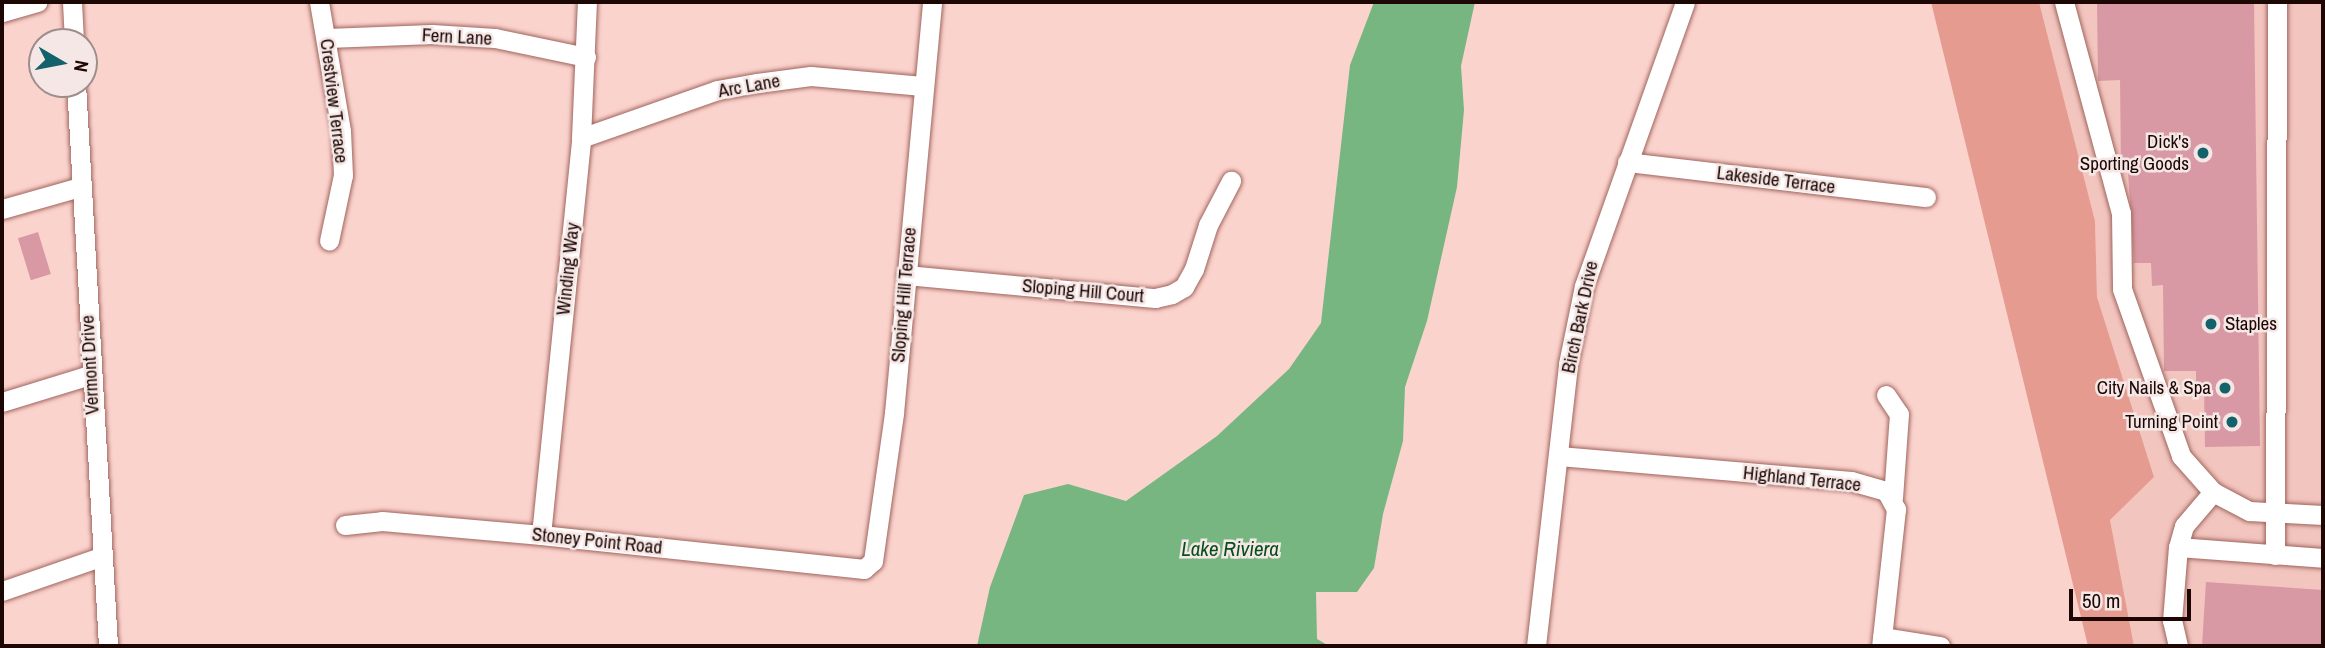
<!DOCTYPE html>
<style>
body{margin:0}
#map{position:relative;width:2325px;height:648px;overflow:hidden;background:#fbd3cd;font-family:"Archivo Narrow",sans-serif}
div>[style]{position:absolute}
.built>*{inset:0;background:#f2c5be}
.green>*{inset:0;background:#e59b90}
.water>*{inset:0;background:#77b680}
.building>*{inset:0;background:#d999a4;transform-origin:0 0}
.roads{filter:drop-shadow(0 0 2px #a0655d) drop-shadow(0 0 2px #a0655d)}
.minor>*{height:19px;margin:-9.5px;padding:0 9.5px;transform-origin:9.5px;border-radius:9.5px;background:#fff}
.dots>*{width:19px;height:19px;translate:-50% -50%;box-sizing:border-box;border:4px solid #f5e7e5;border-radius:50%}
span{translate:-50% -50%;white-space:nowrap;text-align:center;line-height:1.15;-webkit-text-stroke:5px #f5e7e5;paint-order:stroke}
.street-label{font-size:19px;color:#1c0705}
.poi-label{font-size:19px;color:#1c0705}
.right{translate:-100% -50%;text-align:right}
.left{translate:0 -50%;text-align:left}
.water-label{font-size:21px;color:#064f1d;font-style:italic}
.frame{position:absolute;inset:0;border:4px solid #1c0705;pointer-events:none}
.north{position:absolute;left:28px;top:28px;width:70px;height:70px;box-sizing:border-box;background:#f5e7e5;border:2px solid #9e8d8b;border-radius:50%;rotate:100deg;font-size:19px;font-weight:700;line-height:28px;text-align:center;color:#1c0705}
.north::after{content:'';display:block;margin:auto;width:24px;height:32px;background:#13616b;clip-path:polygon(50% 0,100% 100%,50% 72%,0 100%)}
.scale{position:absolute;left:2069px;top:589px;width:122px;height:32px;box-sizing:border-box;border:4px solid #1c0705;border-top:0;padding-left:9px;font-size:21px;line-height:24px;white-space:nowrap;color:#1c0705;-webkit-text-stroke:5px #f5e7e5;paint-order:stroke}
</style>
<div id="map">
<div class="built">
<i style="clip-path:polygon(2039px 2px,2323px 2px,2323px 646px,2134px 646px,2110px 520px,2154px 477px,2097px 297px,2095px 221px)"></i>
</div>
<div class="green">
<i style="clip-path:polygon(1931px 2px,2039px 2px,2095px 221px,2097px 297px,2154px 477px,2110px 520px,2134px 646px,2088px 646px)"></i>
</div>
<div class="water">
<i style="clip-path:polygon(1374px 2px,1475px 2px,1461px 66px,1464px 110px,1457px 187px,1427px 321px,1405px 387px,1403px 441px,1383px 514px,1374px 568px,1357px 592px,1316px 592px,1317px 639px,1329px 646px,977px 646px,990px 587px,1024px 495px,1068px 484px,1126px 501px,1217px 436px,1289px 369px,1321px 323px,1350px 65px)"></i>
</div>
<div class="building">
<i style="clip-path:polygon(2097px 2px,2254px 2px,2260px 446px,2205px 447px,2204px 387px,2196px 387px,2196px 371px,2164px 371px,2163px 285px,2152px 286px,2151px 263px,2134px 263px,2128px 172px,2121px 166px,2120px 80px,2098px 81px)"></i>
<i style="left:38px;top:232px;width:44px;height:21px;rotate:73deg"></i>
<i style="clip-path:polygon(2206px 582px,2323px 590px,2323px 646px,2202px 646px)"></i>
</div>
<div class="roads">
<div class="minor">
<i style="left:72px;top:2px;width:40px;rotate:87.1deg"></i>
<i style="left:319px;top:2px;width:131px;rotate:80.3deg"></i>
<i style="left:341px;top:131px;width:44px;rotate:87.4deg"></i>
<i style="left:343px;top:175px;width:67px;rotate:102deg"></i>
<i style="left:2064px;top:2px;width:219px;rotate:74.9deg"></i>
<i style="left:2121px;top:213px;width:76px;rotate:89.2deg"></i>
<i style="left:2122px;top:289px;width:177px;rotate:70.5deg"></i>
<i style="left:2181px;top:456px;width:48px;rotate:48.4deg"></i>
<i style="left:2213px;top:492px;width:41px;rotate:27.8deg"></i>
<i style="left:2249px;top:511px;width:74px;rotate:3.1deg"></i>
<i style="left:2px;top:12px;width:37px;rotate:-16deg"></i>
<i style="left:327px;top:38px;width:105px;rotate:-2.2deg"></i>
<i style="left:432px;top:34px;width:63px;rotate:3.6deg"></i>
<i style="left:495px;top:38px;width:93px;rotate:11.8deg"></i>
<i style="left:76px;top:84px;width:563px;rotate:86.74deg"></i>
<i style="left:581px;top:138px;width:144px;rotate:-19.4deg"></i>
<i style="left:717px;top:90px;width:41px;rotate:-9.9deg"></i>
<i style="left:757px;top:83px;width:54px;rotate:-7.4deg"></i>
<i style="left:811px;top:76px;width:112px;rotate:5.1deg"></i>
<i style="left:1627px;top:162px;width:301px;rotate:6.7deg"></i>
<i style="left:2px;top:209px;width:81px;rotate:-15.8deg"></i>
<i style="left:906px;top:275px;width:250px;rotate:5.3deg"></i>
<i style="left:1155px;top:298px;width:17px;rotate:-13deg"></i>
<i style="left:1172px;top:294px;width:14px;rotate:-30deg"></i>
<i style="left:1184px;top:287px;width:21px;rotate:-61deg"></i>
<i style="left:1194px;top:269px;width:46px;rotate:-72.3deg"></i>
<i style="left:1208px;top:225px;width:50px;rotate:-62.4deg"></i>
<i style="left:1886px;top:395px;width:23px;rotate:56deg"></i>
<i style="left:1899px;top:414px;width:84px;rotate:94.1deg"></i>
<i style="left:2px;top:402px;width:92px;rotate:-17.1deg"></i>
<i style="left:1559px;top:456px;width:293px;rotate:4.9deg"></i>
<i style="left:1851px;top:481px;width:36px;rotate:16deg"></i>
<i style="left:1886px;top:491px;width:21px;rotate:61deg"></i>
<i style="left:1896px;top:509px;width:138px;rotate:96.2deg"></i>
<i style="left:345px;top:525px;width:37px;rotate:-6deg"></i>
<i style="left:382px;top:521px;width:160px;rotate:5deg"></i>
<i style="left:541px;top:535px;width:325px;rotate:6deg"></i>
<i style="left:864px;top:569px;width:12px;rotate:-42deg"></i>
<i style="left:873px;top:561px;width:149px;rotate:-81.9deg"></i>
<i style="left:894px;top:413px;width:413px;rotate:-84.7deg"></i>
<i style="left:541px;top:535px;width:399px;rotate:-84.2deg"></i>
<i style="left:581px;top:138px;width:136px;rotate:-87.5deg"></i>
<i style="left:2178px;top:547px;width:145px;rotate:4.3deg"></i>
<i style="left:2275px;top:555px;width:553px;rotate:-89.79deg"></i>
<i style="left:2px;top:591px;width:104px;rotate:-19.1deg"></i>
<i style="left:1882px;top:637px;width:59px;rotate:8.8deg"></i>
<i style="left:1536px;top:646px;width:284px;rotate:-83.5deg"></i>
<i style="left:1568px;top:364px;width:80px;rotate:-78.4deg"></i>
<i style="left:1584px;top:286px;width:301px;rotate:-70.4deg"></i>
<i style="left:2178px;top:646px;width:26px;rotate:-103deg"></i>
<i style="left:2172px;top:621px;width:74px;rotate:-85.4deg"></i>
<i style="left:2178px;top:547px;width:22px;rotate:-74deg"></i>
<i style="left:2184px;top:526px;width:45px;rotate:-49.5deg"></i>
</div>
</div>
<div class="dots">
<i style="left:2203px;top:153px;background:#13616b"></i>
<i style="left:2211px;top:324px;background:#13616b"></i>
<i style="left:2225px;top:388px;background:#13616b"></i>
<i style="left:2232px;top:422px;background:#13616b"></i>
</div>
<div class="street-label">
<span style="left:457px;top:37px;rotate:3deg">Fern Lane</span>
<span style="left:749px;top:86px;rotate:-10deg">Arc Lane</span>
<span style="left:334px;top:101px;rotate:83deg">Crestview Terrace</span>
<span style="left:1776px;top:180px;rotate:7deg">Lakeside Terrace</span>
<span style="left:568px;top:269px;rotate:-84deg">Winding Way</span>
<span style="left:1083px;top:291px;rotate:5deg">Sloping Hill Court</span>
<span style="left:904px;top:295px;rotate:-85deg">Sloping Hill Terrace</span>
<span style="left:1580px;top:317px;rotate:-78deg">Birch Bark Drive</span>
<span style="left:90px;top:365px;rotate:-93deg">Vermont Drive</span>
<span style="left:1802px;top:479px;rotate:6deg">Highland Terrace</span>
<span style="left:597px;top:541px;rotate:6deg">Stoney Point Road</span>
</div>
<div class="poi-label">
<span class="right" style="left:2189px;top:153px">Dick's<br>Sporting Goods</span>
<span class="left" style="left:2225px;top:324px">Staples</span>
<span class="right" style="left:2211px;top:388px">City Nails &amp; Spa</span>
<span class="right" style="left:2218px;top:422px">Turning Point</span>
</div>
<div class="water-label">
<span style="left:1230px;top:549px">Lake Riviera</span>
</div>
<div class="frame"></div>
<div class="north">N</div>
<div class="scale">50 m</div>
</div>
